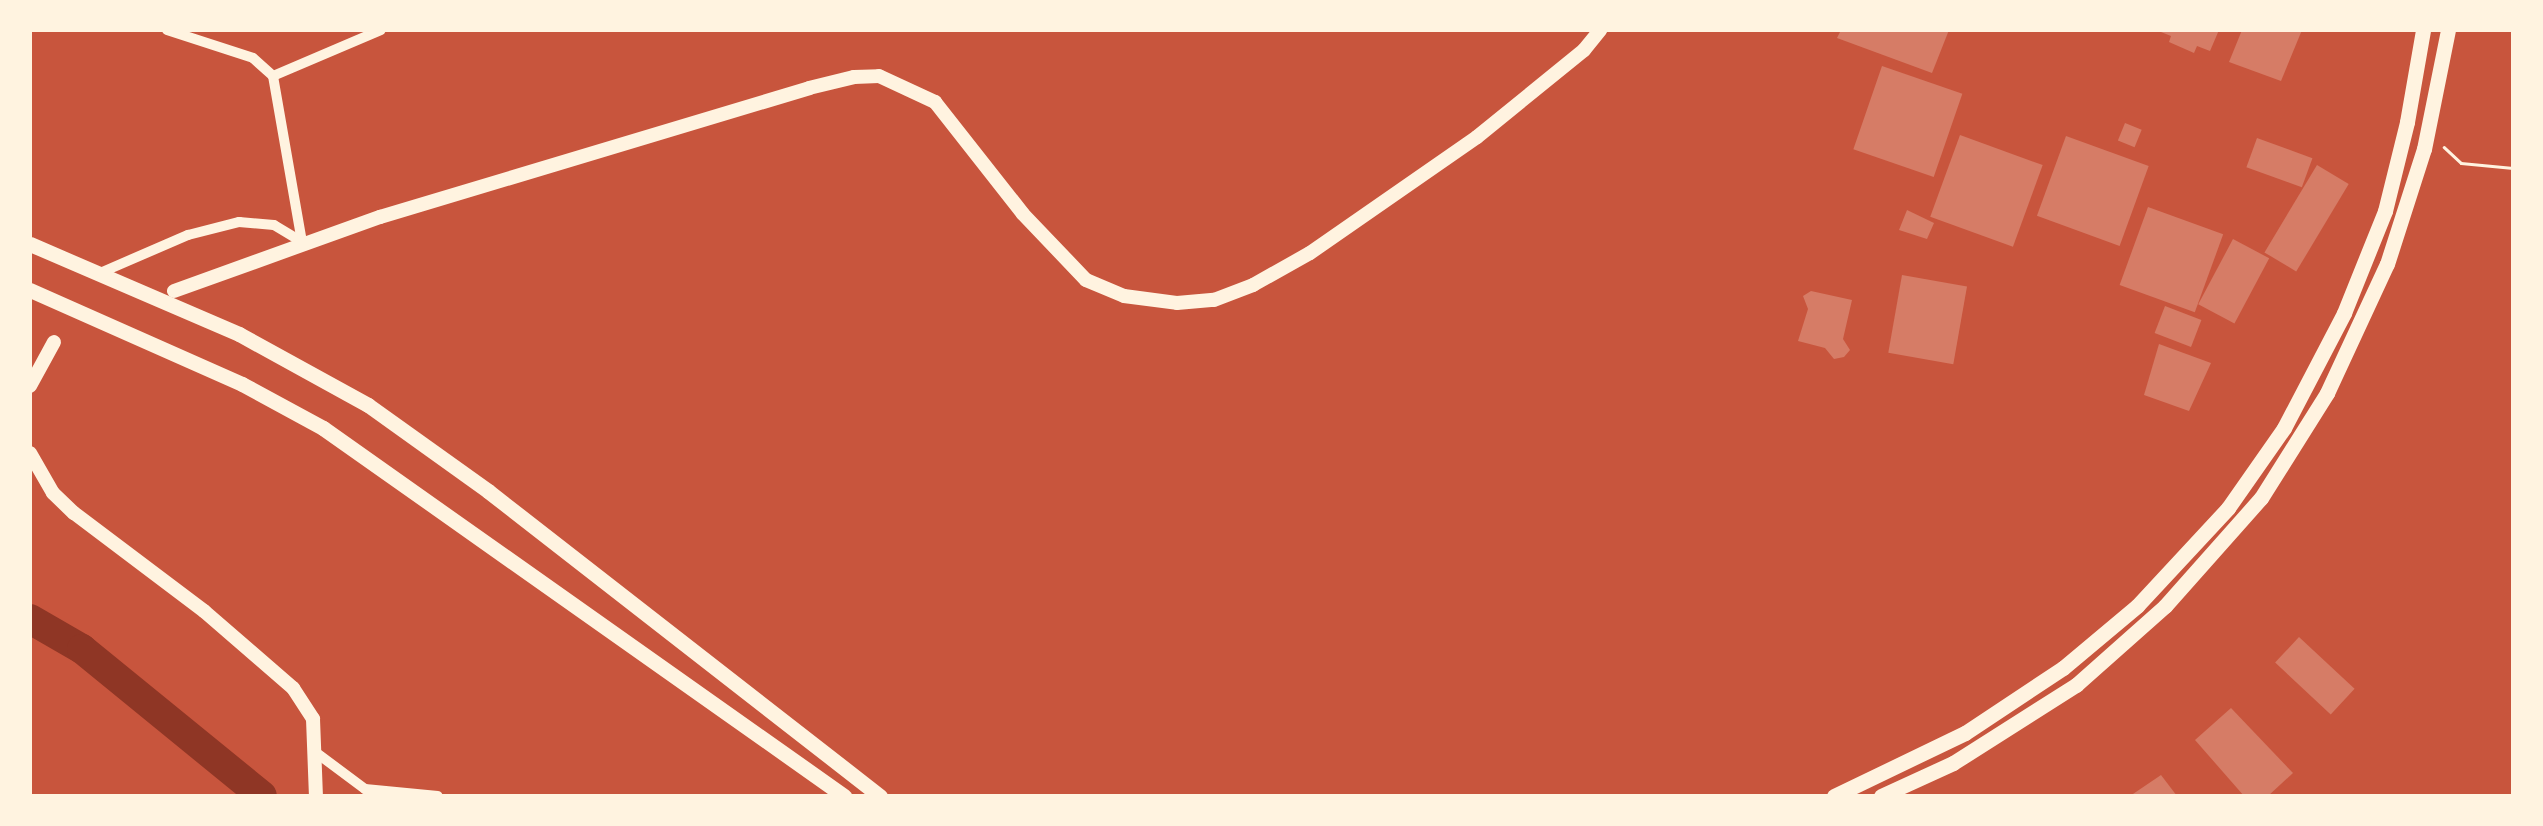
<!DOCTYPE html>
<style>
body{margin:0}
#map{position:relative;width:2543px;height:826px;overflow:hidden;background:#c8553d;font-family:"PT Sans Narrow",sans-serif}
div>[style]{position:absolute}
.river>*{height:30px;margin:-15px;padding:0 15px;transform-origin:15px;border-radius:15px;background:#8f3625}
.building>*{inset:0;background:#d67c66;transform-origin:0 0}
.path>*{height:2.5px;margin:-1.25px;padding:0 1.25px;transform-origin:1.25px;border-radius:1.25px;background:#fff3e0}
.minor>*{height:10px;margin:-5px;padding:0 5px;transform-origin:5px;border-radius:5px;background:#fff3e0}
.secondary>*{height:14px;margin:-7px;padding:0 7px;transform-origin:7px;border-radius:7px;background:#fff3e0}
.trunk>*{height:15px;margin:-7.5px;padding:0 7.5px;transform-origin:7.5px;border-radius:7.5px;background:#fff3e0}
span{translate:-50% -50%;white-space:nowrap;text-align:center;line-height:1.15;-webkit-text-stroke:10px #fff3e0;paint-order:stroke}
.frame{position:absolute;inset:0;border:32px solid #fff3e0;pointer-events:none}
</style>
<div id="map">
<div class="river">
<i style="left:30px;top:619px;width:60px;rotate:30deg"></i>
<i style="left:82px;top:649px;width:232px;rotate:39.2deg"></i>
</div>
<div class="building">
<i style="clip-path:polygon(1841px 30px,1949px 30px,1932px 73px,1837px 38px)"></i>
<i style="clip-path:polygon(2156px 30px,2219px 30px,2210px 51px,2197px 46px,2194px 53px,2169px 42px,2171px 36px)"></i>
<i style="clip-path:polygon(2242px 30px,2302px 30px,2281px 81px,2229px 62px)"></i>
<i style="left:1882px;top:66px;width:85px;height:88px;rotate:19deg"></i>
<i style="left:2125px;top:123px;width:18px;height:19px;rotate:22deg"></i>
<i style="left:1960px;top:135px;width:88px;height:87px;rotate:20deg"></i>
<i style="left:2066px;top:136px;width:88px;height:85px;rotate:20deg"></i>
<i style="left:2257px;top:138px;width:59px;height:31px;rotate:20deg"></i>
<i style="left:2317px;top:165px;width:37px;height:102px;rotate:31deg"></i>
<i style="left:2148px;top:207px;width:80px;height:83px;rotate:20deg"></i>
<i style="clip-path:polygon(1907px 210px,1934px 223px,1927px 239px,1899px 230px)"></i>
<i style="left:2233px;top:239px;width:41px;height:74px;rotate:28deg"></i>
<i style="left:1902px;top:275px;width:66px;height:79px;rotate:10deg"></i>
<i style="clip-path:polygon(1811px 291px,1852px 300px,1843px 339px,1850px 350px,1844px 357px,1834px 359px,1825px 348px,1798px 341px,1808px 309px,1803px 296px)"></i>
<i style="left:2165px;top:306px;width:39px;height:29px;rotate:21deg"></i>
<i style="clip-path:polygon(2159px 344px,2211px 363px,2189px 411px,2144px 395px)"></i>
<i style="left:2299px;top:637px;width:76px;height:35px;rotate:43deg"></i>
<i style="clip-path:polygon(2231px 708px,2293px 773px,2268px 796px,2244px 796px,2195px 740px)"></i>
<i style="clip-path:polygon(2161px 775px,2177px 796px,2130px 796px)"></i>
</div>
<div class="path">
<i style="left:2444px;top:147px;width:23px;rotate:43deg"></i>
<i style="left:2461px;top:163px;width:52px;rotate:5.5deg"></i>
</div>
<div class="minor">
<i style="left:167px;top:30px;width:90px;rotate:18deg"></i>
<i style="left:253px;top:58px;width:27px;rotate:42deg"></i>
<i style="left:273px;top:76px;width:169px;rotate:80.1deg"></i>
<i style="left:273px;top:76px;width:117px;rotate:-23.1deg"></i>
<i style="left:100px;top:273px;width:96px;rotate:-23.4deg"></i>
<i style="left:188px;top:235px;width:53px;rotate:-14.3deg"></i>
<i style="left:239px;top:222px;width:35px;rotate:5deg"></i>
<i style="left:274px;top:225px;width:33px;rotate:31deg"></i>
<i style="left:318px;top:754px;width:59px;rotate:36.7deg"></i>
<i style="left:365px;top:789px;width:73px;rotate:5.5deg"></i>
</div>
<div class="secondary">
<i style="left:174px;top:291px;width:219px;rotate:-19.8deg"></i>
<i style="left:380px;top:217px;width:448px;rotate:-16.7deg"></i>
<i style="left:809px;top:88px;width:46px;rotate:-13.7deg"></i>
<i style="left:854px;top:77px;width:25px;rotate:-2deg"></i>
<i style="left:879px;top:76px;width:62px;rotate:24.9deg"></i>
<i style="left:935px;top:102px;width:142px;rotate:51.8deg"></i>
<i style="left:1023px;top:214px;width:91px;rotate:46.3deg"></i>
<i style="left:1086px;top:280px;width:41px;rotate:22.8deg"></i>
<i style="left:1124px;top:296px;width:53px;rotate:7.5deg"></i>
<i style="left:1177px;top:303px;width:37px;rotate:-5deg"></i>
<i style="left:1214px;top:300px;width:42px;rotate:-21deg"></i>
<i style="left:1253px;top:285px;width:65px;rotate:-29.3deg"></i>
<i style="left:1310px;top:253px;width:203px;rotate:-34.8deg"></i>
<i style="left:1477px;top:137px;width:138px;rotate:-39.1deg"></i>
<i style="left:1584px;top:50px;width:26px;rotate:-51deg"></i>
<i style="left:30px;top:386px;width:50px;rotate:-61.4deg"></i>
<i style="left:30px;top:453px;width:46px;rotate:60.1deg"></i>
<i style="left:53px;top:493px;width:29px;rotate:44deg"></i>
<i style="left:74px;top:513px;width:163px;rotate:37deg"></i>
<i style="left:204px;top:611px;width:118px;rotate:40.9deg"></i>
<i style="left:293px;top:688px;width:37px;rotate:57deg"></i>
<i style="left:313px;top:719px;width:77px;rotate:87.8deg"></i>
</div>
<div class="trunk">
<i style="left:30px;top:244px;width:228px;rotate:23.3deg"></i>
<i style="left:239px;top:334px;width:147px;rotate:28.8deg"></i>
<i style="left:368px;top:405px;width:148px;rotate:35.6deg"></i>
<i style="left:488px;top:491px;width:497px;rotate:37.9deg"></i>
<i style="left:30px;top:290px;width:232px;rotate:23.9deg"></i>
<i style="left:242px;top:384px;width:92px;rotate:28.5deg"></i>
<i style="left:323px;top:428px;width:638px;rotate:35.23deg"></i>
<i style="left:1834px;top:796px;width:145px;rotate:-25.7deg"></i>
<i style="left:1965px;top:733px;width:118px;rotate:-33.6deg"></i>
<i style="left:2063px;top:668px;width:97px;rotate:-40deg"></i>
<i style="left:2137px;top:606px;width:134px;rotate:-47.1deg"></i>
<i style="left:2228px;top:508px;width:98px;rotate:-55deg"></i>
<i style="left:2284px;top:428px;width:130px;rotate:-62.4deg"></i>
<i style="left:2344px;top:313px;width:110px;rotate:-68.1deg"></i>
<i style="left:2385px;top:211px;width:92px;rotate:-76.1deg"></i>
<i style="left:2407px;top:122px;width:93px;rotate:-80.1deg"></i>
<i style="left:1881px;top:796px;width:79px;rotate:-24.6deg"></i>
<i style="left:1953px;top:763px;width:146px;rotate:-32.4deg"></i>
<i style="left:2076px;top:685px;width:119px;rotate:-41.6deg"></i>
<i style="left:2165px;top:606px;width:144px;rotate:-48.4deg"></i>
<i style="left:2261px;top:498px;width:124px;rotate:-57.8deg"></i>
<i style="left:2327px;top:393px;width:142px;rotate:-65.1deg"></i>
<i style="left:2387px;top:264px;width:121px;rotate:-72.2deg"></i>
<i style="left:2424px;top:149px;width:121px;rotate:-78.6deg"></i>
</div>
<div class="frame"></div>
</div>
